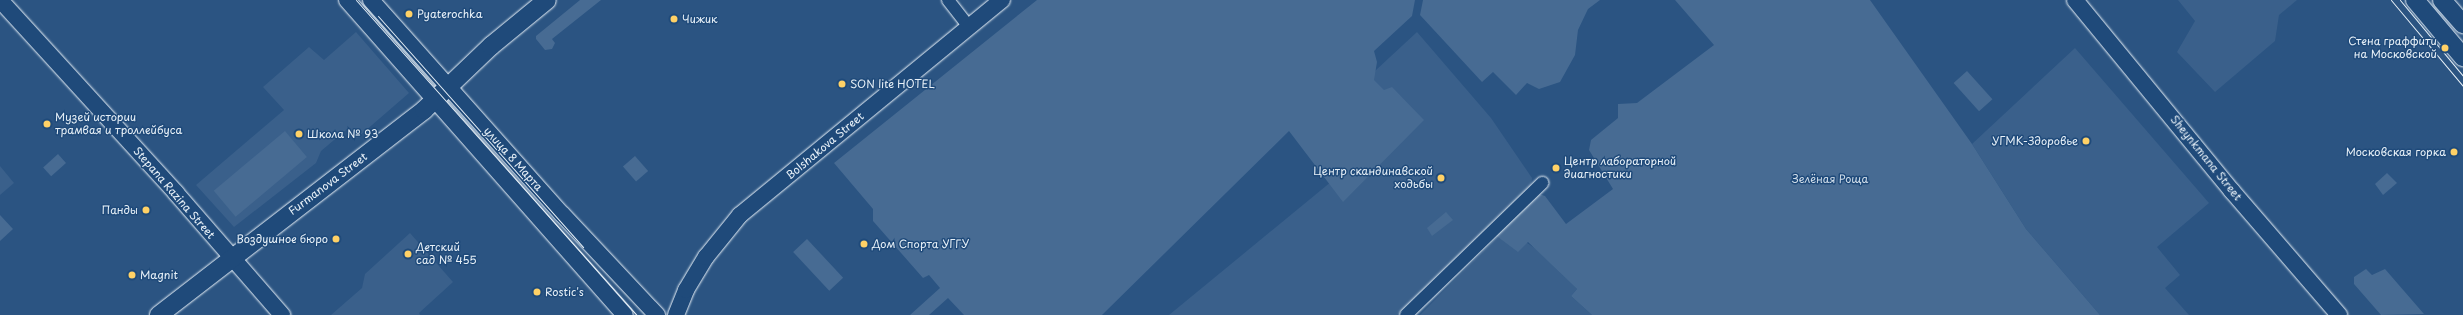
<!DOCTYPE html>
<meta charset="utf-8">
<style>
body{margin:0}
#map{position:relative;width:2463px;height:315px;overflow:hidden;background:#2b5482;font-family:"Playpen Sans",sans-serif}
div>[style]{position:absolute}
.built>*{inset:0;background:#3a608b}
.green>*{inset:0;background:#476b93;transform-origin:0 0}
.roads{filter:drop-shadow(0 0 1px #e8f1f8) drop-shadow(0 0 1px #e8f1f8)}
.street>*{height:12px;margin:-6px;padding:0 6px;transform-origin:6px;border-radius:6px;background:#1f4a7a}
.secondary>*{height:16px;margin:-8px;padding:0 8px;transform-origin:8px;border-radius:8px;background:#1f4a7a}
.primary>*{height:18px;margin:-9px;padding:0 9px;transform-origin:9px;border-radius:9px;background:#1f4a7a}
.tram>*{height:1px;margin:-0.5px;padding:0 0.5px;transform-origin:0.5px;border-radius:0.5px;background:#e8f1f8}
.dots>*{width:11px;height:11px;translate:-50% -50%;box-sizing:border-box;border:2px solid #1f4a7a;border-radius:50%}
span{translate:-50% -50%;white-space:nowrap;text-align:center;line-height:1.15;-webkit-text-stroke:3px #1f4a7a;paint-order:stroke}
.poi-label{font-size:11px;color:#e8f1f8}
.left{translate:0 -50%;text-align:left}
.right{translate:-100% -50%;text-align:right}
.street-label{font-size:11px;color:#e8f1f8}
.park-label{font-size:11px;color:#d0dde9}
</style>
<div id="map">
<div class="built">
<i style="clip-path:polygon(2178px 0,2297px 0,2279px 15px,2275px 41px,2215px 92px,2177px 52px,2195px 21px)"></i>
<i style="clip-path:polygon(356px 32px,409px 93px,357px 138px,347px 129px,321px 151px,316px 163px,234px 227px,196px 185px,284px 110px,263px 87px,309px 47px,324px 60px)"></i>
<i style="clip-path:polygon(1417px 32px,1491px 118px,1532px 178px,1531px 186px,1397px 315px,1169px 315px,1399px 126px,1362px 83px)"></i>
<i style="clip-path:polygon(2075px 48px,2209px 203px,2157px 247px,2180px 275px,2165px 288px,2189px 315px,2100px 315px,2026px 229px,1972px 144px)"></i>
<i style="clip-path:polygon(0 166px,14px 183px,0 195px)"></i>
<i style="clip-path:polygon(1508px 230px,1536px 249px,1577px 289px,1571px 296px,1592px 315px,1420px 315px,1501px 233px)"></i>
<i style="clip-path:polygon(410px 233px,453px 282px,419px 313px,420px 315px,331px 315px,362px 288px,365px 274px)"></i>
</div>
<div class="green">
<i style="clip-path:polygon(580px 0,601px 0,552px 39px,555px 43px,552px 49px,545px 50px,536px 39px,536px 36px)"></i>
<i style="clip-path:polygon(1037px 0,1415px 0,1412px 16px,1374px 51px,1377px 62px,1374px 80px,1384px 90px,1392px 87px,1424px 120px,1343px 202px,1289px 131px,1102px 315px,964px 315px,948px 298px,929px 315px,910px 315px,940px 288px,929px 275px,923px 278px,873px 221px,873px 209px,834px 163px)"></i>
<i style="clip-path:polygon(1423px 0,1600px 0,1588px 9px,1578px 30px,1575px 55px,1560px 82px,1539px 89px,1527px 83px,1516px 95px,1493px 72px,1482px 82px,1420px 15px)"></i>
<i style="clip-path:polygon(1675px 0,1870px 0,1972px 144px,2026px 229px,2100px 315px,1592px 315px,1571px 296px,1577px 289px,1528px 242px,1518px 252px,1494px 234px,1539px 194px,1545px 196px,1566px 224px,1613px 189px,1589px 150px,1591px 140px,1618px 118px,1618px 104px,1637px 103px,1714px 45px)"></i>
<i style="left:1967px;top:71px;width:38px;height:18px;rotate:48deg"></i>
<i style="left:285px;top:131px;width:34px;height:93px;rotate:50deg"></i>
<i style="left:58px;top:154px;width:12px;height:20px;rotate:48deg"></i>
<i style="left:635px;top:156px;width:20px;height:16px;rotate:49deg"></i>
<i style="clip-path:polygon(2387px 173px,2397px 183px,2383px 195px,2375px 184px)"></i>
<i style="clip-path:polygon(1446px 212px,1453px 220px,1432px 236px,1427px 228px)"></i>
<i style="clip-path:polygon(0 215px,13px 229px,0 241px)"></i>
<i style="left:807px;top:239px;width:53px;height:19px;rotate:47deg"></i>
<i style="clip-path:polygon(2366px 269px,2372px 275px,2385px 269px,2424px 314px,2381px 315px,2354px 284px,2354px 277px)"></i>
</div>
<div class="roads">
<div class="street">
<i style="left:948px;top:0;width:34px;rotate:52deg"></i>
<i style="left:1406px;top:315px;width:190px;rotate:-44.1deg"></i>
</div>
<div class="secondary">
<i style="left:0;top:0;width:261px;rotate:47.6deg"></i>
<i style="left:176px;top:193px;width:162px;rotate:49deg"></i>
<i style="left:347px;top:0;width:420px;rotate:48.6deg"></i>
<i style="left:371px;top:0;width:287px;rotate:48.3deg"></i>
<i style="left:562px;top:214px;width:139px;rotate:46.8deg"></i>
<i style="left:2075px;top:0;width:247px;rotate:50.6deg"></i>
<i style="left:2232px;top:191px;width:164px;rotate:49.2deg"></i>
<i style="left:676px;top:315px;width:27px;rotate:-68deg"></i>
<i style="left:686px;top:290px;width:39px;rotate:-59deg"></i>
<i style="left:706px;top:257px;width:54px;rotate:-51deg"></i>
<i style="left:740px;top:215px;width:339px;rotate:-39.4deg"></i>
</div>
<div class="primary">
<i style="left:2415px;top:0;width:75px;rotate:49.9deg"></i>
<i style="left:2442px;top:0;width:32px;rotate:49deg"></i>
<i style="left:159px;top:315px;width:335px;rotate:-37.7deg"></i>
<i style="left:424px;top:110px;width:93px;rotate:-43.7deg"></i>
<i style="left:491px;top:46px;width:72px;rotate:-39.4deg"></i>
</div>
</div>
<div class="tram">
<i style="left:356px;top:0;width:422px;rotate:48.3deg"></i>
<i style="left:2391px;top:0;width:112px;rotate:50.1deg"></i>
<i style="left:2400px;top:0;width:99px;rotate:50.3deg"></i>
<i style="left:378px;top:16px;width:309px;rotate:48.4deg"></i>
</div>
<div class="dots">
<i style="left:409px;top:14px;background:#ffd166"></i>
<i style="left:674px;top:19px;background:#ffd166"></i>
<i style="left:2445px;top:48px;background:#ffd166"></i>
<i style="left:842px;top:84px;background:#ffd166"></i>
<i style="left:47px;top:124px;background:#ffd166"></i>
<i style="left:299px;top:134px;background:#ffd166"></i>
<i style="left:2086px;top:141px;background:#ffd166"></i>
<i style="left:2454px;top:152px;background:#ffd166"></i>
<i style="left:1556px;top:168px;background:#ffd166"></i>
<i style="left:1441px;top:178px;background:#ffd166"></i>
<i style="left:146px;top:210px;background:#ffd166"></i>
<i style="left:336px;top:239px;background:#ffd166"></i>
<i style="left:864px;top:244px;background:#ffd166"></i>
<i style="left:408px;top:254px;background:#ffd166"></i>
<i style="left:132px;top:275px;background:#ffd166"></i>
<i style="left:537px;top:292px;background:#ffd166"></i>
</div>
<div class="poi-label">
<span class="left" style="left:417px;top:14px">Pyaterochka</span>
<span class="left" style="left:682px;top:19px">Чижик</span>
<span class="right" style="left:2437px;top:48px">Стена граффити<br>на Московской</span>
<span class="left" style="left:850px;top:84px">SON lite HOTEL</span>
<span class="left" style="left:55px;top:124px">Музей истории<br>трамвая и троллейбуса</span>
<span class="left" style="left:307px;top:134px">Школа № 93</span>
<span class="right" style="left:2078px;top:141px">УГМК-Здоровье</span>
<span class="right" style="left:2446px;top:152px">Московская горка</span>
<span class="left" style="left:1564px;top:168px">Центр лабораторной<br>диагностики</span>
<span class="right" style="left:1433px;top:178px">Центр скандинавской<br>ходьбы</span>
<span class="right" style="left:138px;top:210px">Панды</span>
<span class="right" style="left:328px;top:239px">Воздушное бюро</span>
<span class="left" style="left:872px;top:244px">Дом Спорта УГГУ</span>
<span class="left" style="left:416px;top:254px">Детский<br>сад № 455</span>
<span class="left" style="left:140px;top:275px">Magnit</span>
<span class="left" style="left:545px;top:292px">Rostic's</span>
</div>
<div class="street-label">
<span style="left:825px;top:146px;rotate:-40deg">Bolshakova Street</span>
<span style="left:2206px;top:158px;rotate:51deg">Sheynkmana Street</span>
<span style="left:513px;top:159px;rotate:48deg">улица 8 Марта</span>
<span style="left:328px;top:184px;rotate:-37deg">Furmanova Street</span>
<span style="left:174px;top:193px;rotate:49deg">Stepana Razina Street</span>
</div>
<div class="park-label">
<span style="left:1830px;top:179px">Зелёная Роща</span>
</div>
</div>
